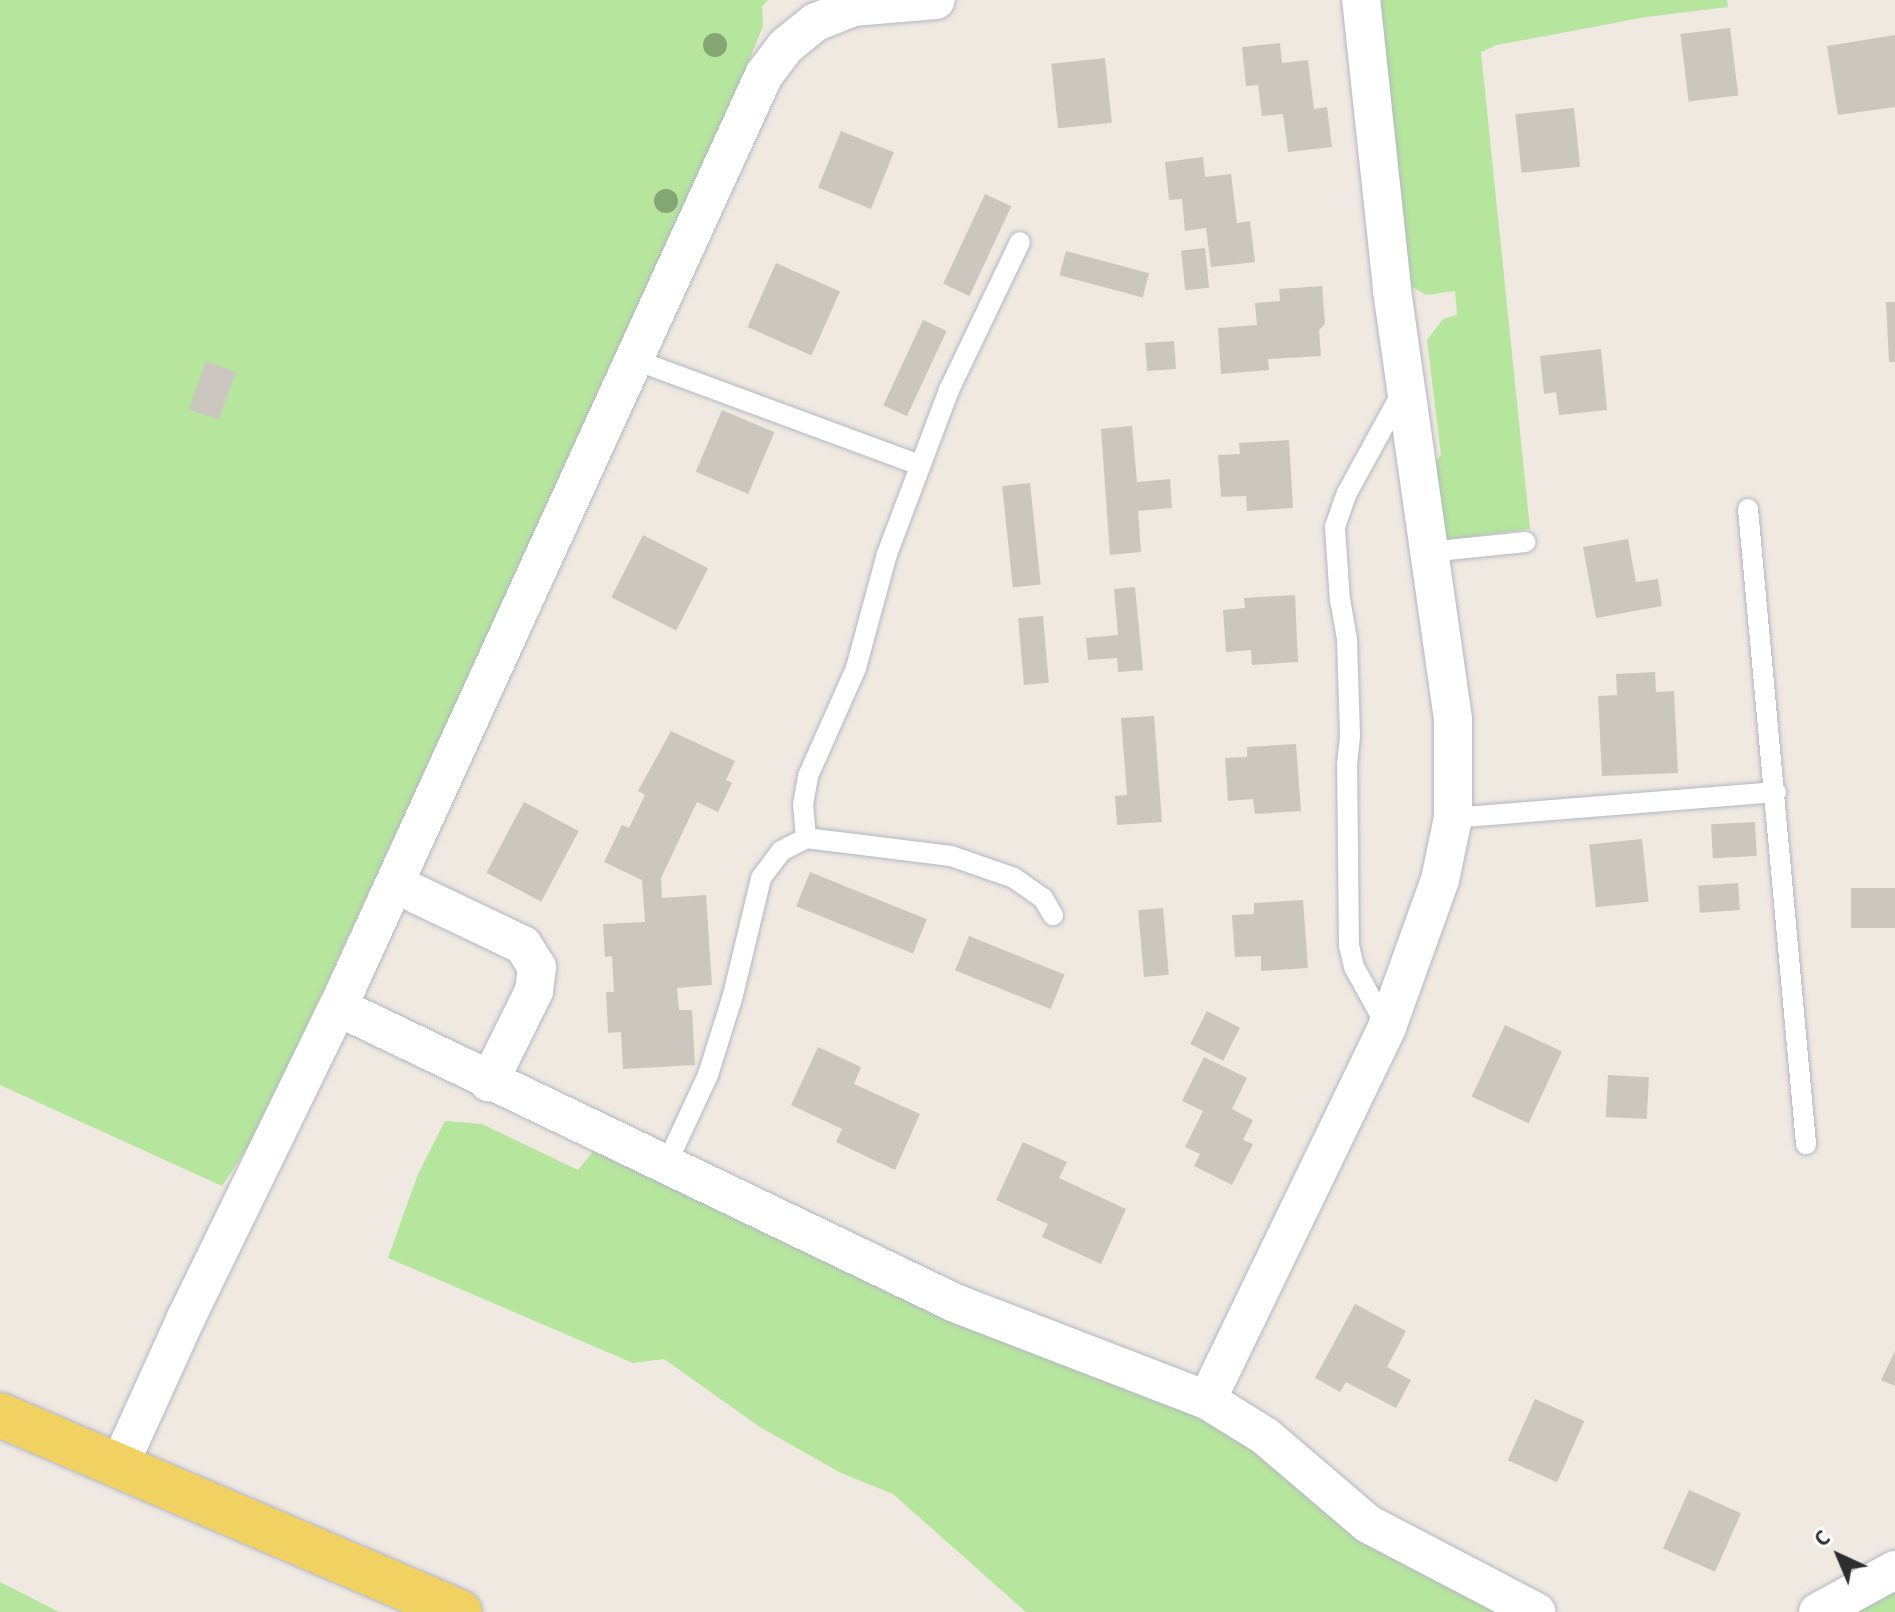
<!DOCTYPE html>
<meta charset="utf-8">
<style>
body{margin:0}
#map{position:relative;width:1895px;height:1612px;overflow:hidden;background:#efe9e1;font-family:"Alegreya Sans",sans-serif}
div>[style]{position:absolute}
.green>*{inset:0;background:#b6e59e}
.building>*{inset:0;background:#cbc7bf;transform-origin:0 0}
.roads{filter:drop-shadow(0 0 2px #b4b7c1) drop-shadow(0 0 2px #b4b7c1)}
.lane>*{height:20px;margin:-10px;padding:0 10px;transform-origin:10px;border-radius:10px;background:#fff}
.street>*{height:38px;margin:-19px;padding:0 19px;transform-origin:19px;border-radius:19px;background:#fff}
.primary>*{height:44px;margin:-22px;padding:0 22px;transform-origin:22px;border-radius:22px;background:#f2d163}
.trees>*{width:24px;height:24px;margin:-12px;border-radius:50%;background:#84a574}
span{translate:-50% -50%;white-space:nowrap;text-align:center;line-height:1.15;-webkit-text-stroke:6px #fff;paint-order:stroke}
.north{position:absolute;left:1799px;top:1516px;width:80px;height:80px;-webkit-text-stroke:6px #fff;paint-order:stroke;rotate:316deg;font-size:22px;font-weight:700;line-height:32px;text-align:center;color:#2e2e2e}
.north::after{content:'';display:block;margin:auto;width:28px;height:36px;background:#2e2e2e;clip-path:polygon(50% 0,100% 100%,50% 72%,0 100%)}
</style>
<div id="map">
<div class="green">
<i style="clip-path:polygon(0 0,768px 0,762px 7px,763px 26px,730px 108px,259px 1130px,222px 1186px,0 1085px)"></i>
<i style="clip-path:polygon(1373px 0,1727px 0,1728px 7px,1646px 17px,1497px 45px,1481px 52px,1530px 529px,1443px 540px,1433px 464px,1441px 455px,1427px 340px,1443px 319px,1457px 315px,1455px 291px,1426px 295px,1411px 286px)"></i>
<i style="clip-path:polygon(445px 1121px,482px 1124px,578px 1170px,597px 1147px,1203px 1410px,1498px 1612px,1026px 1612px,893px 1494px,841px 1473px,760px 1427px,664px 1359px,633px 1363px,388px 1258px,418px 1174px)"></i>
<i style="clip-path:polygon(0 1582px,59px 1612px,0 1612px)"></i>
<i style="clip-path:polygon(1895px 1587px,1895px 1612px,1848px 1612px)"></i>
</div>
<div class="building">
<i style="left:1730px;top:28px;width:68px;height:50px;rotate:83deg"></i>
<i style="clip-path:polygon(1895px 35px,1895px 107px,1838px 115px,1827px 46px)"></i>
<i style="clip-path:polygon(1280px 43px,1282px 63px,1308px 60px,1314px 109px,1327px 107px,1332px 147px,1288px 152px,1283px 114px,1262px 116px,1258px 85px,1246px 86px,1242px 47px)"></i>
<i style="left:1105px;top:58px;width:65px;height:54px;rotate:84deg"></i>
<i style="left:1574px;top:108px;width:59px;height:59px;rotate:84deg"></i>
<i style="left:841px;top:131px;width:57px;height:61px;rotate:22deg"></i>
<i style="clip-path:polygon(1203px 157px,1205px 177px,1231px 174px,1237px 223px,1250px 221px,1255px 262px,1211px 267px,1206px 228px,1185px 231px,1182px 199px,1169px 200px,1165px 162px)"></i>
<i style="left:985px;top:194px;width:29px;height:99px;rotate:25deg"></i>
<i style="left:1205px;top:248px;width:40px;height:24px;rotate:84deg"></i>
<i style="left:1066px;top:251px;width:86px;height:25px;rotate:15deg"></i>
<i style="left:776px;top:263px;width:70px;height:70px;rotate:24deg"></i>
<i style="clip-path:polygon(1322px 286px,1325px 324px,1319px 330px,1321px 356px,1268px 359px,1269px 370px,1221px 374px,1218px 328px,1257px 325px,1255px 303px,1280px 301px,1279px 289px)"></i>
<i style="clip-path:polygon(1886px 302px,1895px 302px,1895px 362px,1889px 362px)"></i>
<i style="left:923px;top:320px;width:26px;height:94px;rotate:25deg"></i>
<i style="left:1174px;top:341px;width:28px;height:29px;rotate:86deg"></i>
<i style="clip-path:polygon(1601px 349px,1607px 410px,1559px 415px,1556px 392px,1544px 394px,1540px 356px)"></i>
<i style="left:206px;top:361px;width:32px;height:51px;rotate:20deg"></i>
<i style="left:722px;top:410px;width:57px;height:67px;rotate:23deg"></i>
<i style="clip-path:polygon(1132px 426px,1137px 482px,1170px 479px,1172px 508px,1138px 511px,1141px 552px,1110px 555px,1101px 429px)"></i>
<i style="clip-path:polygon(1289px 440px,1293px 508px,1247px 511px,1246px 496px,1221px 497px,1218px 455px,1240px 454px,1239px 443px)"></i>
<i style="left:1030px;top:483px;width:102px;height:28px;rotate:84deg"></i>
<i style="left:643px;top:535px;width:73px;height:70px;rotate:27deg"></i>
<i style="clip-path:polygon(1628px 539px,1636px 582px,1658px 579px,1662px 606px,1596px 618px,1583px 547px)"></i>
<i style="clip-path:polygon(1135px 587px,1143px 670px,1118px 672px,1117px 658px,1088px 660px,1086px 638px,1118px 635px,1114px 589px)"></i>
<i style="clip-path:polygon(1295px 595px,1298px 662px,1252px 665px,1251px 650px,1226px 652px,1223px 610px,1245px 608px,1244px 598px)"></i>
<i style="left:1043px;top:616px;width:67px;height:25px;rotate:85deg"></i>
<i style="clip-path:polygon(1655px 672px,1656px 692px,1674px 691px,1678px 773px,1602px 776px,1598px 696px,1617px 695px,1616px 674px)"></i>
<i style="clip-path:polygon(1154px 716px,1162px 822px,1117px 825px,1115px 796px,1127px 795px,1121px 718px)"></i>
<i style="clip-path:polygon(671px 731px,735px 761px,726px 780px,732px 783px,718px 812px,697px 802px,661px 878px,662px 898px,706px 895px,712px 985px,677px 988px,679px 1010px,692px 1010px,695px 1065px,623px 1069px,621px 1032px,608px 1033px,606px 992px,614px 992px,612px 956px,605px 957px,603px 924px,645px 922px,642px 880px,604px 862px,622px 825px,629px 828px,645px 795px,638px 791px)"></i>
<i style="clip-path:polygon(1296px 744px,1301px 811px,1255px 814px,1253px 799px,1228px 801px,1225px 758px,1247px 757px,1247px 747px)"></i>
<i style="left:524px;top:802px;width:62px;height:80px;rotate:28deg"></i>
<i style="left:1755px;top:822px;width:34px;height:44px;rotate:87deg"></i>
<i style="left:1642px;top:839px;width:63px;height:53px;rotate:84deg"></i>
<i style="left:810px;top:872px;width:126px;height:37px;rotate:22deg"></i>
<i style="left:1738px;top:883px;width:27px;height:40px;rotate:86deg"></i>
<i style="left:1895px;top:888px;width:40px;height:44px;rotate:90deg"></i>
<i style="clip-path:polygon(1303px 900px,1308px 968px,1261px 971px,1261px 956px,1235px 957px,1232px 915px,1254px 914px,1254px 903px)"></i>
<i style="left:1163px;top:908px;width:67px;height:25px;rotate:85deg"></i>
<i style="left:969px;top:936px;width:103px;height:37px;rotate:22deg"></i>
<i style="left:1207px;top:1011px;width:37px;height:37px;rotate:27deg"></i>
<i style="left:1505px;top:1025px;width:63px;height:79px;rotate:25deg"></i>
<i style="clip-path:polygon(818px 1047px,861px 1067px,854px 1084px,920px 1114px,895px 1170px,836px 1142px,842px 1129px,791px 1105px)"></i>
<i style="clip-path:polygon(1204px 1057px,1247px 1078px,1232px 1109px,1253px 1120px,1243px 1140px,1253px 1144px,1232px 1185px,1194px 1166px,1200px 1154px,1185px 1147px,1203px 1111px,1182px 1101px)"></i>
<i style="left:1608px;top:1075px;width:41px;height:42px;rotate:3deg"></i>
<i style="clip-path:polygon(1023px 1142px,1067px 1162px,1059px 1178px,1126px 1209px,1101px 1264px,1042px 1237px,1048px 1224px,996px 1200px)"></i>
<i style="clip-path:polygon(1355px 1304px,1406px 1331px,1387px 1367px,1411px 1380px,1396px 1408px,1346px 1382px,1340px 1392px,1315px 1378px)"></i>
<i style="clip-path:polygon(1895px 1351px,1895px 1386px,1881px 1380px)"></i>
<i style="left:1535px;top:1399px;width:54px;height:67px;rotate:24deg"></i>
<i style="left:1689px;top:1490px;width:57px;height:64px;rotate:24deg"></i>
</div>
<div class="roads">
<div class="lane">
<i style="left:633px;top:359px;width:306px;rotate:20.3deg"></i>
<i style="left:1748px;top:509px;width:638px;rotate:84.78deg"></i>
<i style="left:1429px;top:552px;width:97px;rotate:-5.9deg"></i>
<i style="left:1453px;top:818px;width:324px;rotate:-4.6deg"></i>
<i style="left:806px;top:838px;width:33px;rotate:-95deg"></i>
<i style="left:803px;top:805px;width:29px;rotate:-80deg"></i>
<i style="left:808px;top:776px;width:118px;rotate:-66deg"></i>
<i style="left:856px;top:668px;width:118px;rotate:-74.8deg"></i>
<i style="left:887px;top:554px;width:175px;rotate:-69.3deg"></i>
<i style="left:949px;top:390px;width:164px;rotate:-64.4deg"></i>
<i style="left:1387px;top:1027px;width:68px;rotate:-118.8deg"></i>
<i style="left:1354px;top:967px;width:22px;rotate:-103deg"></i>
<i style="left:1349px;top:946px;width:181px;rotate:-90.6deg"></i>
<i style="left:1347px;top:765px;width:30px;rotate:-84deg"></i>
<i style="left:1350px;top:735px;width:96px;rotate:-91.8deg"></i>
<i style="left:1347px;top:639px;width:39px;rotate:-100deg"></i>
<i style="left:1340px;top:601px;width:74px;rotate:-93.9deg"></i>
<i style="left:1335px;top:527px;width:36px;rotate:-71deg"></i>
<i style="left:1347px;top:493px;width:119px;rotate:-61.3deg"></i>
<i style="left:666px;top:1165px;width:99px;rotate:-65deg"></i>
<i style="left:708px;top:1075px;width:84px;rotate:-72.6deg"></i>
<i style="left:733px;top:995px;width:120px;rotate:-76.5deg"></i>
<i style="left:761px;top:878px;width:34px;rotate:-53deg"></i>
<i style="left:781px;top:851px;width:28px;rotate:-27deg"></i>
<i style="left:806px;top:838px;width:146px;rotate:7.1deg"></i>
<i style="left:951px;top:856px;width:67px;rotate:19.2deg"></i>
<i style="left:1014px;top:878px;width:35px;rotate:35deg"></i>
<i style="left:1043px;top:898px;width:20px;rotate:60deg"></i>
</div>
<div class="street">
<i style="left:395px;top:884px;width:142px;rotate:25.5deg"></i>
<i style="left:523px;top:945px;width:26px;rotate:58deg"></i>
<i style="left:537px;top:967px;width:24px;rotate:97deg"></i>
<i style="left:534px;top:991px;width:102px;rotate:116.3deg"></i>
<i style="left:338px;top:1007px;width:684px;rotate:25.63deg"></i>
<i style="left:955px;top:1303px;width:270px;rotate:21.1deg"></i>
<i style="left:1207px;top:1400px;width:68px;rotate:31.8deg"></i>
<i style="left:1265px;top:1436px;width:135px;rotate:40.5deg"></i>
<i style="left:1368px;top:1524px;width:190px;rotate:27.6deg"></i>
<i style="left:1207px;top:1400px;width:414px;rotate:-64.2deg"></i>
<i style="left:1387px;top:1027px;width:156px;rotate:-70.2deg"></i>
<i style="left:1440px;top:880px;width:63px;rotate:-78.2deg"></i>
<i style="left:1453px;top:818px;width:99px;rotate:-90deg"></i>
<i style="left:1453px;top:719px;width:435px;rotate:-98.1deg"></i>
<i style="left:1392px;top:288px;width:290px;rotate:-96.1deg"></i>
<i style="left:118px;top:1468px;width:165px;rotate:-65.6deg"></i>
<i style="left:186px;top:1318px;width:346px;rotate:-64deg"></i>
<i style="left:338px;top:1007px;width:1025px;rotate:-65.44deg"></i>
<i style="left:764px;top:75px;width:36px;rotate:-53deg"></i>
<i style="left:786px;top:46px;width:38px;rotate:-39deg"></i>
<i style="left:816px;top:22px;width:40px;rotate:-22deg"></i>
<i style="left:853px;top:7px;width:83px;rotate:-4.8deg"></i>
<i style="left:1818px;top:1612px;width:88px;rotate:-28.6deg"></i>
</div>
<div class="primary">
<i style="left:0;top:1415px;width:500px;rotate:23.18deg"></i>
</div>
</div>
<div class="trees">
<i style="left:715px;top:45px"></i>
<i style="left:666px;top:201px"></i>
</div>
<div class="north">С</div>
</div>
